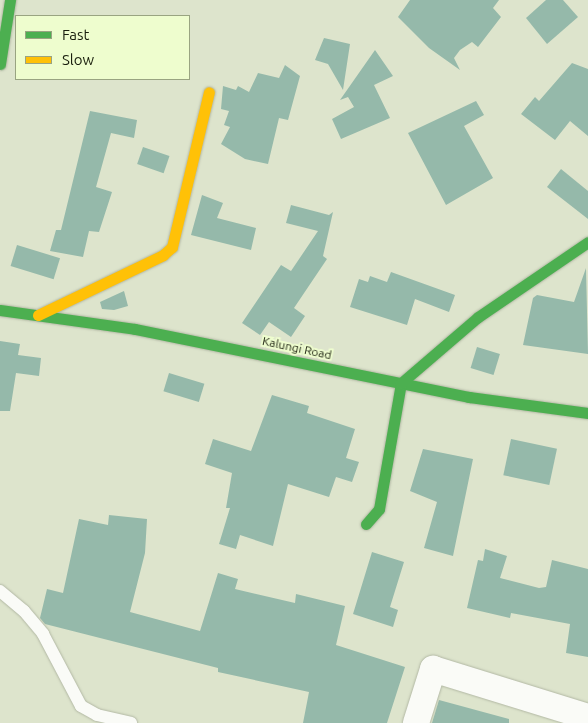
<!DOCTYPE html>
<style>
body{margin:0}
#map{position:relative;width:588px;height:723px;overflow:hidden;background:#dde4cc;font-family:Ubuntu,sans-serif}
div>[style]{position:absolute}
.building>*{inset:0;background:#95b9aa;transform-origin:0 0}
.roads{filter:drop-shadow(0 0 1px #b2b8a4) drop-shadow(0 0 1px #b2b8a4)}
.lane>*{height:12px;margin:-6px;padding:0 6px;transform-origin:6px;border-radius:6px;background:#fafbf7}
.street>*{height:26px;margin:-13px;padding:0 13px;transform-origin:13px;border-radius:13px;background:#fafbf7}
.fast>*{height:11px;margin:-5.5px;padding:0 5.5px;transform-origin:5.5px;border-radius:5.5px;background:#4caf50}
.slow>*{height:11px;margin:-5.5px;padding:0 5.5px;transform-origin:5.5px;border-radius:5.5px;background:#ffc107}
span{translate:-50% -50%;white-space:nowrap;text-align:center;line-height:1.15;-webkit-text-stroke:4px #eefdce;paint-order:stroke}
.street-label{font-size:12px;color:#191e0d}
.legend{position:absolute;left:15px;top:15px;width:175px;height:65px;box-sizing:border-box;background:#eefdce;border:1px solid #99a481;margin:0;padding:6px 9px;list-style:none;font-size:15px;color:#191e0d}
.legend li{display:flex;align-items:center;gap:10px;height:25px}
.legend b{width:25px;border:1px solid #99a481}
</style>
<div id="map">
<div class="building">
<i style="clip-path:polygon(410px 0,499px 0,493px 8px,501px 17px,478px 47px,472px 42px,460px 50px,454px 58px,460px 70px,429px 48px,398px 17px)"></i>
<i style="clip-path:polygon(546px 0,563px 0,578px 17px,547px 44px,526px 18px)"></i>
<i style="clip-path:polygon(324px 38px,350px 44px,343px 90px,328px 64px,315px 60px)"></i>
<i style="clip-path:polygon(375px 50px,393px 76px,374px 85px,390px 118px,341px 139px,332px 119px,354px 107px,348px 97px,340px 100px)"></i>
<i style="clip-path:polygon(572px 63px,588px 69px,588px 136px,570px 121px,555px 140px,521px 114px,535px 97px,539px 101px)"></i>
<i style="clip-path:polygon(285px 65px,300px 76px,288px 120px,279px 118px,268px 164px,245px 159px,221px 144px,230px 127px,224px 125px,229px 111px,221px 109px,223px 86px,236px 90px,238px 86px,249px 92px,258px 73px,279px 78px)"></i>
<i style="clip-path:polygon(476px 101px,484px 115px,464px 126px,493px 178px,446px 205px,408px 133px)"></i>
<i style="clip-path:polygon(90px 111px,137px 120px,134px 138px,111px 133px,96px 187px,112px 192px,99px 232px,89px 231px,83px 257px,50px 251px,56px 230px,61px 230px)"></i>
<i style="left:143px;top:147px;width:28px;height:18px;rotate:19deg"></i>
<i style="clip-path:polygon(561px 169px,588px 191px,588px 219px,547px 187px)"></i>
<i style="clip-path:polygon(202px 195px,223px 203px,217px 218px,256px 228px,251px 250px,191px 235px)"></i>
<i style="clip-path:polygon(291px 205px,329px 215px,333px 212px,323px 256px,327px 259px,294px 308px,305px 316px,291px 337px,269px 322px,260px 335px,242px 323px,281px 265px,291px 271px,318px 231px,286px 223px)"></i>
<i style="left:17px;top:245px;width:45px;height:22px;rotate:17deg"></i>
<i style="clip-path:polygon(586px 268px,588px 354px,523px 345px,533px 298px,537px 295px,574px 302px)"></i>
<i style="clip-path:polygon(391px 272px,455px 295px,449px 312px,415px 299px,407px 325px,350px 307px,359px 279px,368px 282px,370px 276px,387px 282px)"></i>
<i style="clip-path:polygon(124px 291px,128px 306px,114px 310px,102px 309px,100px 302px)"></i>
<i style="clip-path:polygon(0 341px,20px 344px,18px 355px,41px 358px,39px 376px,16px 373px,10px 411px,0 411px)"></i>
<i style="left:477px;top:347px;width:24px;height:22px;rotate:17deg"></i>
<i style="left:169px;top:373px;width:37px;height:19px;rotate:17deg"></i>
<i style="clip-path:polygon(272px 395px,309px 406px,307px 413px,355px 429px,346px 458px,359px 462px,352px 482px,336px 477px,329px 497px,288px 484px,273px 546px,240px 535px,236px 549px,219px 544px,230px 508px,226px 508px,232px 473px,205px 464px,213px 439px,251px 451px)"></i>
<i style="left:511px;top:439px;width:47px;height:37px;rotate:12deg"></i>
<i style="clip-path:polygon(423px 449px,473px 459px,453px 556px,424px 548px,437px 502px,410px 491px)"></i>
<i style="clip-path:polygon(109px 515px,147px 519px,145px 553px,130px 612px,200px 631px,218px 573px,238px 579px,235px 589px,295px 603px,296px 594px,345px 606px,336px 645px,405px 667px,387px 723px,303px 723px,309px 692px,218px 672px,218px 668px,45px 624px,40px 618px,47px 589px,63px 593px,79px 519px,108px 525px)"></i>
<i style="clip-path:polygon(485px 549px,507px 556px,500px 578px,539px 588px,546px 587px,552px 560px,588px 569px,588px 657px,566px 653px,570px 624px,511px 613px,510px 618px,467px 608px,478px 560px,483px 561px)"></i>
<i style="clip-path:polygon(372px 552px,404px 562px,390px 607px,398px 610px,393px 627px,353px 614px)"></i>
<i style="clip-path:polygon(439px 700px,509px 719px,509px 723px,432px 723px)"></i>
</div>
<div class="roads">
<div class="lane">
<i style="left:0;top:591px;width:31px;rotate:40deg"></i>
<i style="left:24px;top:611px;width:30px;rotate:50deg"></i>
<i style="left:43px;top:634px;width:81px;rotate:62.2deg"></i>
<i style="left:81px;top:706px;width:18px;rotate:29deg"></i>
<i style="left:97px;top:715px;width:35px;rotate:13deg"></i>
</div>
<div class="street">
<i style="left:416px;top:723px;width:57px;rotate:-72.5deg"></i>
<i style="left:433px;top:669px;width:162px;rotate:17.2deg"></i>
</div>
<div class="fast">
<i style="left:0;top:64px;width:65px;rotate:-81.1deg"></i>
<i style="left:0;top:310px;width:136px;rotate:8deg"></i>
<i style="left:135px;top:329px;width:341px;rotate:11.5deg"></i>
<i style="left:469px;top:397px;width:120px;rotate:7.7deg"></i>
<i style="left:366px;top:524px;width:20px;rotate:-49deg"></i>
<i style="left:379px;top:509px;width:128px;rotate:-80.1deg"></i>
<i style="left:401px;top:383px;width:101px;rotate:-40.6deg"></i>
<i style="left:478px;top:317px;width:133px;rotate:-34.3deg"></i>
</div>
<div class="slow">
<i style="left:38px;top:315px;width:139px;rotate:-25.6deg"></i>
<i style="left:163px;top:255px;width:12px;rotate:-42deg"></i>
<i style="left:172px;top:247px;width:159px;rotate:-76.6deg"></i>
</div>
</div>
<div class="street-label">
<span style="left:297px;top:348px;rotate:12deg">Kalungi Road</span>
</div>
<ul class="legend">
<li><b style="height:6px;background:#4caf50"></b>Fast</li>
<li><b style="height:6px;background:#ffc107"></b>Slow</li>
</ul>
</div>
